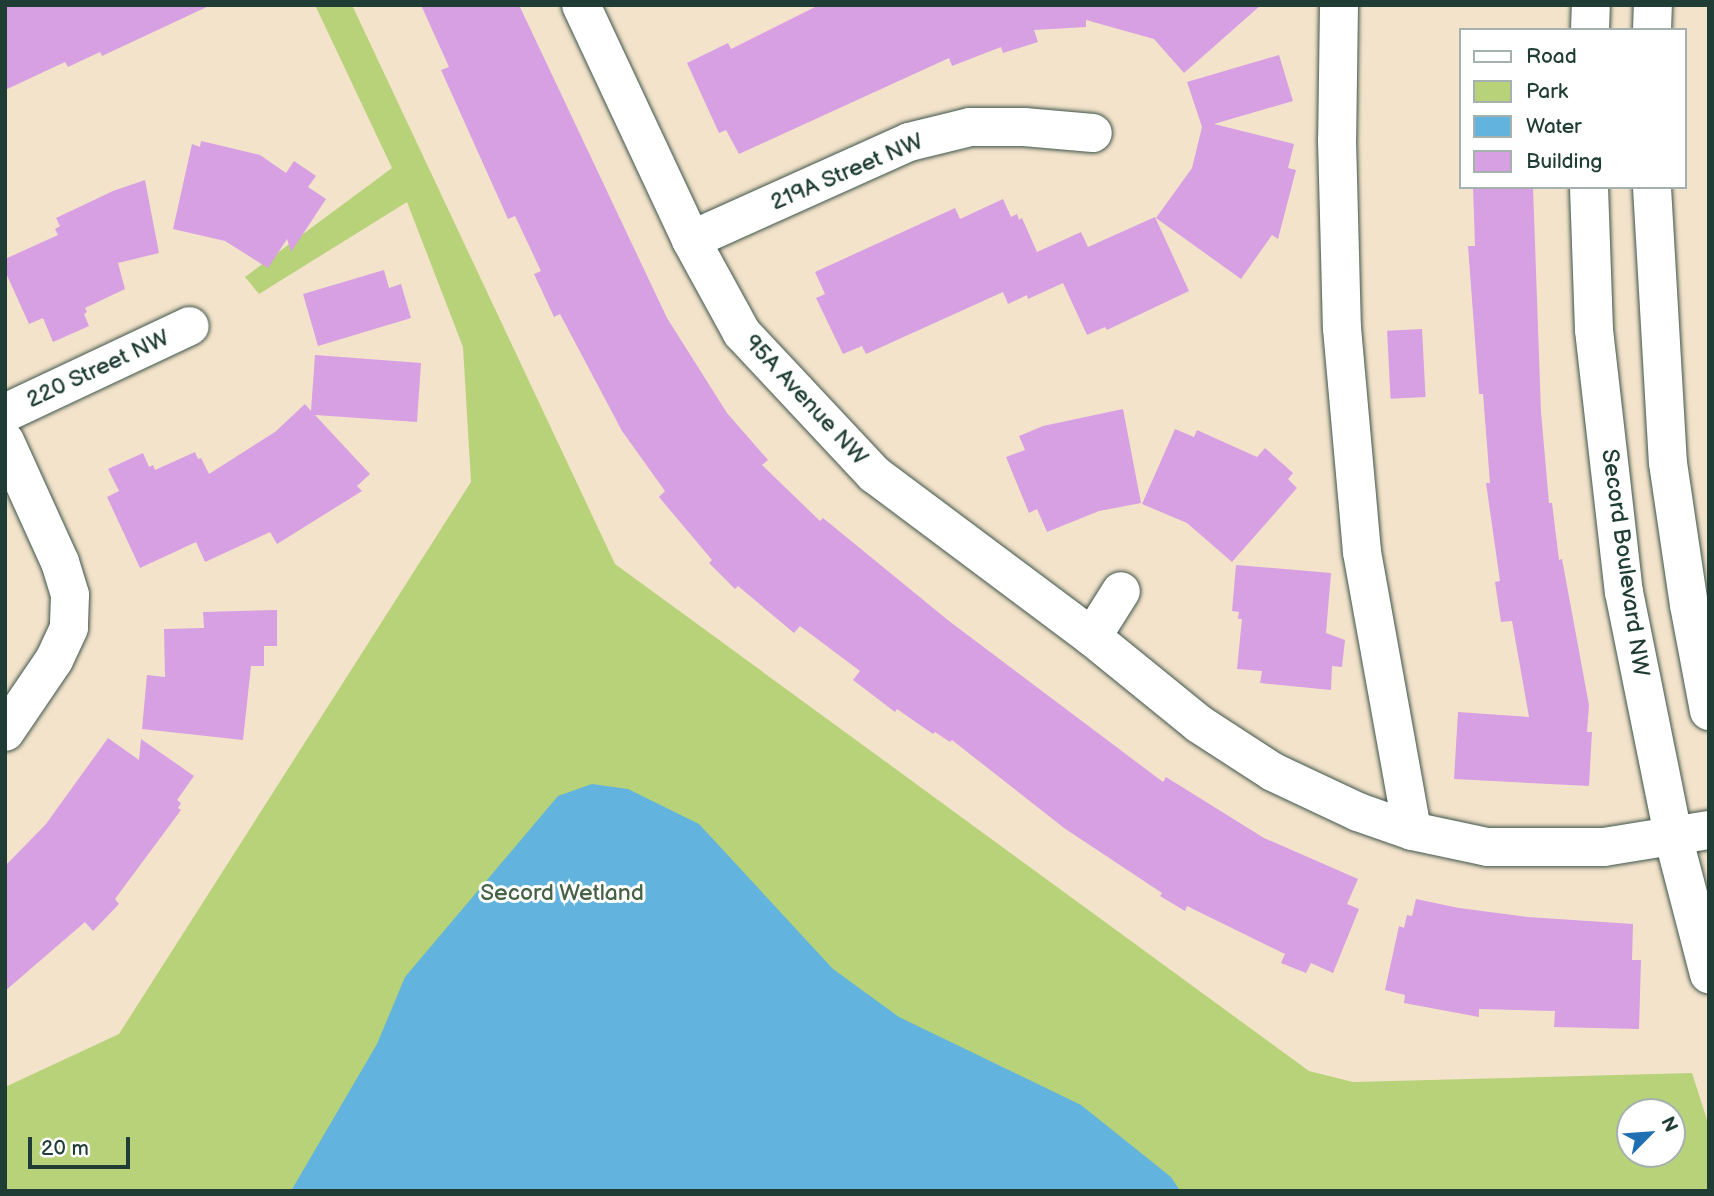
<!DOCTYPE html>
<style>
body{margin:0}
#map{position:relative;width:1714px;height:1196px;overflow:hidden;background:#f4e3cb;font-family:"Balsamiq Sans",sans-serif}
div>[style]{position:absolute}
.green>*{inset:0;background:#b7d278}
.water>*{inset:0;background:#62b3dd}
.building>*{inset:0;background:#d6a0e2;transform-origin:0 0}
.roads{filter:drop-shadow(0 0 2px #3f564b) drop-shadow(0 0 2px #3f564b)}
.minor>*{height:38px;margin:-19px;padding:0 19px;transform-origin:19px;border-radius:19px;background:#fff}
span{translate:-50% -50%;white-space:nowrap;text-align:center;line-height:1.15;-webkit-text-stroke:6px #fff;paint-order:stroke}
.street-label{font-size:23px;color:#1f3d34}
.park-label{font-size:23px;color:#456245}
.frame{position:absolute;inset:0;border:7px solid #1f3d34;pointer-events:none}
.legend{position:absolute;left:1459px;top:28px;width:228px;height:161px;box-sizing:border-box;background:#fff;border:2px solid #a5b1ae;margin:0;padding:9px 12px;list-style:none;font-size:21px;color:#1f3d34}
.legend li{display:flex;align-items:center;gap:14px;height:35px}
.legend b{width:35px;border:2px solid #a5b1ae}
.north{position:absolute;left:1616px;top:1098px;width:70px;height:70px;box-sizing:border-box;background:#fff;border:2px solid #a5b1ae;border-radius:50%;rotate:65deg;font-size:19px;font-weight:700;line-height:28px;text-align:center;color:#1f3d34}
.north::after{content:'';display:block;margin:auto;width:24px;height:32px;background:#1f6fb2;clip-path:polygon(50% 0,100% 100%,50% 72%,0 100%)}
.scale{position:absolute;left:28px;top:1137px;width:102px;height:32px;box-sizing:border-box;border:4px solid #1f3d34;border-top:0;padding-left:9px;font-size:21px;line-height:24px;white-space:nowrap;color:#1f3d34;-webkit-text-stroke:5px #fff;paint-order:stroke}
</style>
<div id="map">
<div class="green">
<i style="clip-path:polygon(evenodd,315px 5px,352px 5px,615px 564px,1309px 1071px,1353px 1082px,1692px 1073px,1709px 1126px,1709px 1191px,5px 1191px,5px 1087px,119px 1034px,471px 482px,463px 347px,407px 202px,259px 294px,245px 277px,392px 168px,315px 5px,1630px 1112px,1672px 1112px,1672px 1154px,1630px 1154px,1630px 1112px)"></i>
</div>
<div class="water">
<i style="clip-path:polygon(592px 784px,628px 789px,699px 824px,833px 969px,899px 1017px,1081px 1105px,1171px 1177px,1180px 1191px,291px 1191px,377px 1044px,405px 977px,558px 796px)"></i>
</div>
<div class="building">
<i style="clip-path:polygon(5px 5px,211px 5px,102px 56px,100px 52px,68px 67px,65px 62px,5px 90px)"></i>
<i style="clip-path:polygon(421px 5px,519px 5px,667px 318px,727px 413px,768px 460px,762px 465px,820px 521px,823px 518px,949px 621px,1163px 782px,1166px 777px,1264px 838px,1358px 879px,1347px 904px,1359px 909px,1333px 973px,1311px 963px,1306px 973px,1281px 963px,1285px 954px,1187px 906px,1185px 911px,1160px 896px,1162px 893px,1064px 828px,952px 740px,950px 742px,935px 732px,933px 734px,897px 709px,895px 712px,853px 680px,860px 671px,800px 626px,794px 633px,738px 586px,735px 589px,709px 563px,712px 560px,659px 497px,665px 491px,622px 431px,560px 314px,554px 317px,534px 274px,541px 271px,515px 216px,508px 219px,441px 70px,449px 67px)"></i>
<i style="clip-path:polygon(819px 5px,1261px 5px,1184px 73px,1154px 39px,1086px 20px,1086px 27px,1034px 30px,1038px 42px,1003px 53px,1001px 47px,952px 66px,949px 58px,739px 154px,726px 130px,719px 133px,687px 63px,728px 43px,731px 49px)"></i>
<i style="clip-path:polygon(1279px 55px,1293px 101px,1214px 124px,1294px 144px,1288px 168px,1296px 170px,1278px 239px,1272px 235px,1241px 279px,1156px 218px,1192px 168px,1202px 127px,1187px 82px)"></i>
<i style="clip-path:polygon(201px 141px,260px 155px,286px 173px,294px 161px,316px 176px,308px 187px,326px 199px,291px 252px,287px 239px,268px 268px,225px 241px,173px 229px,192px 144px,200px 147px)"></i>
<i style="clip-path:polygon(145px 180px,159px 253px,118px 263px,125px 289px,85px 308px,87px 312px,84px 314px,89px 326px,53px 342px,43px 318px,29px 324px,5px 271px,5px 259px,58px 235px,55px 229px,60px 226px,56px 218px,113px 191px)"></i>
<i style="clip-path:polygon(1473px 187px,1533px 187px,1541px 412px,1549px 503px,1552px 503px,1559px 560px,1562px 559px,1589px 705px,1587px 732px,1592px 732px,1589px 786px,1454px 779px,1458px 712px,1529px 717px,1512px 621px,1501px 622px,1495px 582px,1500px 581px,1486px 483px,1490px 483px,1483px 394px,1479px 394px,1468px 246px,1475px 246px)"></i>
<i style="clip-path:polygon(1003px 199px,1011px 217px,1017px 214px,1019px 220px,1022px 218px,1037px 252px,1081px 232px,1088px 247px,1155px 217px,1189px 291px,1107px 330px,1105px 327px,1087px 335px,1063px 283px,1028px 299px,1027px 295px,1008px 304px,1003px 292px,866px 354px,862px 346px,843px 354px,816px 298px,825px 294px,815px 272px,955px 208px,960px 219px)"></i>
<i style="clip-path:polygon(384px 270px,389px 288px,401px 284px,411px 318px,318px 346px,303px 294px)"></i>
<i style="left:1422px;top:329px;width:68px;height:35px;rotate:87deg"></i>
<i style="clip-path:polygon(315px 355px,421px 363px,417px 422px,315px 415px,370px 474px,357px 486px,362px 491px,277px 544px,270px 532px,205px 562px,196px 542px,140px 568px,107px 497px,119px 491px,108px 469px,143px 453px,149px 467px,153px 465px,155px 470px,195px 452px,198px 459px,201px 458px,209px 474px,275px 432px,305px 404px,311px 411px)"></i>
<i style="clip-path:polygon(1123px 409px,1141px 503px,1099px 511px,1047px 532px,1037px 509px,1029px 513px,1006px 457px,1025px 450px,1019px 436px,1043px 426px)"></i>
<i style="clip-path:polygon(1175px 429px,1194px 437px,1197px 430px,1257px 457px,1265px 448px,1293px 473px,1288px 479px,1297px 488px,1232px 562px,1187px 523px,1142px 504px)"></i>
<i style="clip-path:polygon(1236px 565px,1331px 573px,1326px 633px,1345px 640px,1342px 667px,1332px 666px,1331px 690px,1260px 683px,1262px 671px,1237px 669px,1242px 619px,1238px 619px,1239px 612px,1232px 611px)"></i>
<i style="clip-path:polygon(277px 610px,277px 646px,264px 646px,264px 666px,251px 666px,243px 740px,142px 729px,147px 675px,165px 677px,164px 629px,204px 628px,203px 612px)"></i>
<i style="clip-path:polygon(108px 738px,139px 760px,141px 739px,194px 776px,177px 800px,181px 803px,178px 808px,181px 810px,115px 899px,119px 904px,93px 931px,85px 922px,5px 991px,5px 866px,46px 824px)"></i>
<i style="clip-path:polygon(1416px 899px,1459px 908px,1528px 917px,1633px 924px,1632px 960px,1641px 960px,1639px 1029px,1554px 1027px,1555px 1011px,1479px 1009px,1479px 1017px,1404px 1003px,1405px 995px,1385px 990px,1399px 926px,1404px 928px,1407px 915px,1412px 916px)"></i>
</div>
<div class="roads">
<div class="minor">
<i style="left:581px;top:5px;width:259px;rotate:64.9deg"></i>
<i style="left:691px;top:240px;width:106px;rotate:61.3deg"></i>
<i style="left:742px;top:333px;width:193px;rotate:46.9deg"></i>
<i style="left:874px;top:474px;width:272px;rotate:36.8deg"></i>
<i style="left:1092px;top:637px;width:138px;rotate:39.1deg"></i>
<i style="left:1199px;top:724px;width:88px;rotate:33deg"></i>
<i style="left:1273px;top:772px;width:94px;rotate:25.2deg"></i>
<i style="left:1358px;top:812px;width:57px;rotate:19.4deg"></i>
<i style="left:1412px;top:831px;width:77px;rotate:12deg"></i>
<i style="left:1487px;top:847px;width:117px"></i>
<i style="left:1604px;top:847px;width:106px;rotate:-9.2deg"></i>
<i style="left:1339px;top:5px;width:135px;rotate:90.8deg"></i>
<i style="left:1337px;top:140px;width:188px;rotate:88.5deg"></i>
<i style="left:1342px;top:328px;width:225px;rotate:84.9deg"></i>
<i style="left:1362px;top:552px;width:283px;rotate:79.8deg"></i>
<i style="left:1590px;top:30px;width:25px;rotate:-88deg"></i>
<i style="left:1652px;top:30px;width:25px;rotate:-88deg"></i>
<i style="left:1589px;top:187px;width:143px;rotate:88deg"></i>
<i style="left:1594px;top:330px;width:264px;rotate:83.5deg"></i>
<i style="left:1624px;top:592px;width:249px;rotate:78.6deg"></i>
<i style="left:1673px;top:836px;width:143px;rotate:75.4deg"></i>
<i style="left:1652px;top:187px;width:276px;rotate:86.7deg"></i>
<i style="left:1668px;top:463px;width:144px;rotate:81.6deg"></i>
<i style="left:1689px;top:605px;width:108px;rotate:79.3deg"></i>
<i style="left:691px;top:240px;width:239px;rotate:-24.2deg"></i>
<i style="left:909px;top:142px;width:63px;rotate:-13.8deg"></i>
<i style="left:970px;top:127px;width:54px"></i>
<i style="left:1024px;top:127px;width:69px;rotate:5deg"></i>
<i style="left:5px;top:413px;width:204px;rotate:-25.2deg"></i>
<i style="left:5px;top:441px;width:133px;rotate:65.6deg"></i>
<i style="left:60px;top:562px;width:34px;rotate:73deg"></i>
<i style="left:70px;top:595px;width:33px;rotate:92deg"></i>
<i style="left:69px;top:628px;width:35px;rotate:115deg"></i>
<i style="left:54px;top:660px;width:87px;rotate:124.2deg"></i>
<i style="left:1092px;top:637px;width:54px;rotate:-57.8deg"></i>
</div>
</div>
<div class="street-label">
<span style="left:847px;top:172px;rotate:-23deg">219A Street NW</span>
<span style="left:98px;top:369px;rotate:-25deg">220 Street NW</span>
<span style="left:806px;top:400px;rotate:47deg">95A Avenue NW</span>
<span style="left:1625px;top:563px;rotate:82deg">Secord Boulevard NW</span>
</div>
<div class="park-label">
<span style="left:562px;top:893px">Secord Wetland</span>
</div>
<div class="frame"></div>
<ul class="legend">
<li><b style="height:9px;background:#fff"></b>Road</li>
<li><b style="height:19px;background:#b7d278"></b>Park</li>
<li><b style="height:19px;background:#62b3dd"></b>Water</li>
<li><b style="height:19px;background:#d6a0e2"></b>Building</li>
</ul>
<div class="north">N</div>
<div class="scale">20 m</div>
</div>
